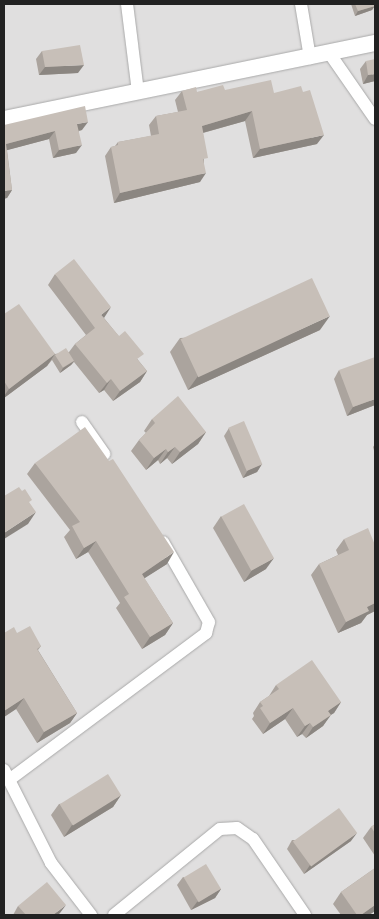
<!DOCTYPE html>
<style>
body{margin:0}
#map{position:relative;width:379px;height:919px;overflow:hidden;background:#f2efe9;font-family:Poppins,sans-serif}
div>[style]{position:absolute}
.residential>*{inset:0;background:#e0dfdf;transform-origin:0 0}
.roads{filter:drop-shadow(0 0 1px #a9a9a9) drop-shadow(0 0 1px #a9a9a9)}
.minor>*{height:12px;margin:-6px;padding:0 6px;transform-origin:6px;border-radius:6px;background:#fff}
.tertiary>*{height:16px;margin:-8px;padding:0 8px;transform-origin:8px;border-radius:8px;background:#fff}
.wall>*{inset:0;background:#aba49e}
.shaded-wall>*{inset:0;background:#8b8681}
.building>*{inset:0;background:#c7bfb8;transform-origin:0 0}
span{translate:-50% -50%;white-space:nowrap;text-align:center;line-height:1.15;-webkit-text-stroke:4px #fff;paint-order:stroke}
.frame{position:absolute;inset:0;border:5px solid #222;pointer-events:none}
</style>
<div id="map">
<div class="residential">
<i style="left:4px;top:4px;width:371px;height:911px"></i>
</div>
<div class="roads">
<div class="minor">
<i style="left:127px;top:4px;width:89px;rotate:82.9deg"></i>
<i style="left:301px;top:4px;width:55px;rotate:80.5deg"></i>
<i style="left:330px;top:54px;width:79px;rotate:55.3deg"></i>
<i style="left:82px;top:422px;width:39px;rotate:55deg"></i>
<i style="left:4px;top:770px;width:104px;rotate:63.2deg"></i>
<i style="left:51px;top:863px;width:66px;rotate:52.4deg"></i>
<i style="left:9px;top:780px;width:246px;rotate:-36.7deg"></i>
<i style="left:206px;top:633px;width:11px;rotate:-75deg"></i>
<i style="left:209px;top:622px;width:92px;rotate:-119.9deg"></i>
<i style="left:114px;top:915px;width:136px;rotate:-39.1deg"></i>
<i style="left:220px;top:829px;width:17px;rotate:-3deg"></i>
<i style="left:237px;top:828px;width:19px;rotate:35deg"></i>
<i style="left:253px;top:839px;width:92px;rotate:55.6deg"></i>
</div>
<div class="tertiary">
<i style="left:4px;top:119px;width:379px;rotate:-11.6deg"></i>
</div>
</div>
<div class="wall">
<i style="clip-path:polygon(351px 4px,375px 4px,372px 10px,355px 16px)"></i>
<i style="clip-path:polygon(42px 51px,78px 73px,39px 75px,36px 59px)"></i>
<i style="clip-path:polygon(366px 61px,375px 81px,363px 84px,360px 69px)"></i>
<i style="clip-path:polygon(225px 90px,274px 93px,317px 144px,253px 158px,245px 121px,203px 133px,204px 163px,200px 182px,114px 203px,105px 156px,111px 147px,115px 146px,118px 142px,151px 136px,149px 125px,156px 116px,178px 112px,175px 100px,182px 91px,197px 92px)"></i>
<i style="clip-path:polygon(4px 125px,82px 130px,79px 131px,76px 153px,53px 158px,49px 139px,7px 150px,12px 190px,7px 198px)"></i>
<i style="clip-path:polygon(55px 274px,104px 318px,147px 371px,140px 382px,113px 401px,104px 390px,99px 393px,74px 362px,71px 365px,60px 373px,52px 360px,47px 366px,4px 398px,4px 314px,55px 354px,69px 352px,75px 344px,86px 335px,48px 285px)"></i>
<i style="clip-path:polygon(320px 330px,188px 390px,170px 352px,180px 338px)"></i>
<i style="clip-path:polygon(339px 370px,375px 405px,347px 416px,334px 379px)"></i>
<i style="clip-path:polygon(152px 419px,206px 432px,198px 444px,172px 464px,167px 458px,160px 464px,158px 460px,146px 470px,131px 451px,139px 440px,146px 433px,144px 431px)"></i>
<i style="clip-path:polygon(229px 428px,262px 464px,257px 472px,243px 478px,224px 436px)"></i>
<i style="clip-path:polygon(375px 444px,375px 454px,373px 447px)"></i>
<i style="clip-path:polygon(35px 463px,167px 564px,144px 578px,173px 623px,165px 635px,142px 649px,116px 608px,120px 603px,88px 552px,76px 559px,64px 537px,70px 530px,27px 474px)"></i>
<i style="clip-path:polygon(221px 516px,266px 569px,244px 582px,213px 528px)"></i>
<i style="clip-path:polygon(344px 539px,375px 545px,375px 611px,367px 615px,361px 623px,338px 633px,311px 575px,319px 564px,338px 555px,336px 550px)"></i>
<i style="clip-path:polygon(4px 633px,17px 633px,41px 646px,38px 650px,77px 713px,70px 723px,37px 743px,16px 709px,4px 717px)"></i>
<i style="clip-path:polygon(276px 685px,341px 702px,334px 713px,330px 715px,323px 726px,306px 738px,302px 734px,297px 737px,285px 719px,263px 734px,252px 719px,254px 716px,253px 713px,260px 702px,269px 696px)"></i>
<i style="clip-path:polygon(121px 795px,113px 807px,64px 837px,51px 815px,59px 804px)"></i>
<i style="clip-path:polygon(375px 824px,375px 856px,363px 838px,371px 827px)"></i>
<i style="clip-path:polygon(292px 840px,351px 841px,304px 874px,287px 849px)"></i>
<i style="clip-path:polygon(375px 868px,375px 911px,369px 915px,341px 915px,333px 904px,341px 892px)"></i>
<i style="clip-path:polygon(183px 877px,221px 889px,215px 898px,191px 910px,177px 885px)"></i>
<i style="clip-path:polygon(18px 906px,60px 913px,57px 915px,13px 915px)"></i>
</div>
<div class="shaded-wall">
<i style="clip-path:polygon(375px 6px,372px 10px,355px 16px,358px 11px)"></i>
<i style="clip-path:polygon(84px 65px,78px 73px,39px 75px,45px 67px)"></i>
<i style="clip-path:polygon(375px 74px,375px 81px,363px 84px,368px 75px)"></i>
<i style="clip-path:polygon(252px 111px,245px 121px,195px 135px,202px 126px)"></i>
<i style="clip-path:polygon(88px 122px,82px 130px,72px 132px,77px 124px)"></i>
<i style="clip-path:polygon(55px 131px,49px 139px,4px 151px,6px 144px)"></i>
<i style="clip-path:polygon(324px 135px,317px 144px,253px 158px,260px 149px)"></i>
<i style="clip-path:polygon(82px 145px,76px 153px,53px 158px,59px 150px)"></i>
<i style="clip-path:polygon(206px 173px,200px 182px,114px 203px,120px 193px)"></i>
<i style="clip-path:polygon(12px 190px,7px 198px,4px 199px,4px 191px)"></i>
<i style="clip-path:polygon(111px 307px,104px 318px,101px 315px)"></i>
<i style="clip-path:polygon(330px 316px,320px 330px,188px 390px,198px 376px)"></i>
<i style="clip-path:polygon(55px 354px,47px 366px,4px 398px,4px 396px,9px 389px)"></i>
<i style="clip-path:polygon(74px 361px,71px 365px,60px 373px,63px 368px)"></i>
<i style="clip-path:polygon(147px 371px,140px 382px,113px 401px,120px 391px)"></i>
<i style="clip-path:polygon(111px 379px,104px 390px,99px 393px,107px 383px)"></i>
<i style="clip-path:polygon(375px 399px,375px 405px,347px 416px,353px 407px)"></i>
<i style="clip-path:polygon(206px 432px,198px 444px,172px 464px,180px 452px)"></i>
<i style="clip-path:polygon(175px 447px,167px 458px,160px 464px,168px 452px)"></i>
<i style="clip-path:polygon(166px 449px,158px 460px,146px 470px,154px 458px)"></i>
<i style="clip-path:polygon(262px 464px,257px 472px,243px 478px,248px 470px)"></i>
<i style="clip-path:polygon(36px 512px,28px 524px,4px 539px,4px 533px)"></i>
<i style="clip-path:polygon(96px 541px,88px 552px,76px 559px,84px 548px)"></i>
<i style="clip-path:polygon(174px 552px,167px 564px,134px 585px,142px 574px)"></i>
<i style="clip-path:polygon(274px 558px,266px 569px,244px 582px,252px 570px)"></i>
<i style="clip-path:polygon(375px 603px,375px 611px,367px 615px,361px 623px,338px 633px,346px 622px,367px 607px)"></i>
<i style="clip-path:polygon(173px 623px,165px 635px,142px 649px,150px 637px)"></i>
<i style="clip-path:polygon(24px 698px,16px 709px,4px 717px,4px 711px)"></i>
<i style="clip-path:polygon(341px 702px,334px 713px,320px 722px,328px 711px)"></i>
<i style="clip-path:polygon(293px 708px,285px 719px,263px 734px,270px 723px)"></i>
<i style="clip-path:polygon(77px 713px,70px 723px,37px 743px,44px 732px)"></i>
<i style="clip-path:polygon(331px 715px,323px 726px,306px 738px,313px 727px)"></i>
<i style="clip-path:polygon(310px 723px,302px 734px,297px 737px,305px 726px)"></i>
<i style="clip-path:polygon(121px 795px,113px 807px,64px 837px,72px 825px)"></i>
<i style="clip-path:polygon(357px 833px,351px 841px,304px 874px,310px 865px)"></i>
<i style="clip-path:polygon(221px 889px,215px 898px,191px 910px,197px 902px)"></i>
<i style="clip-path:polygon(66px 905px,60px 913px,57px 915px,53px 915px)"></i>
<i style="clip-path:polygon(375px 905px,375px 911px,369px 915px,361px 915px)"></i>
</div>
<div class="building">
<i style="clip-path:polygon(355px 4px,375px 4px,375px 6px,358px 11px)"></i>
<i style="clip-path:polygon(80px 45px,84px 65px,45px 67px,42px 51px)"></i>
<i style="clip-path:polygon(375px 59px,375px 74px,368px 75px,366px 61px)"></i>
<i style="clip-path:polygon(271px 80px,274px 93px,301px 86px,303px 92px,310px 90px,324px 135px,260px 149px,252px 111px,202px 126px,208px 158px,203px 159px,206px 173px,120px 193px,111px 147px,118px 145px,118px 142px,159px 134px,156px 116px,187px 110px,182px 91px,196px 87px,197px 92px,223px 85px,225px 90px)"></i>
<i style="clip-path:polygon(85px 106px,88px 122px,77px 124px,82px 145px,59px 150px,55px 131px,6px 144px,12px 190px,4px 191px,4px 125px)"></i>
<i style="clip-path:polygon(74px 259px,111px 307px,101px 315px,119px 336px,125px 331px,144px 354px,137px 359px,147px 371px,120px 391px,111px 379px,107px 383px,75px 344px,95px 328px,55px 274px)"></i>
<i style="left:312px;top:278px;width:42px;height:145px;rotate:65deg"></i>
<i style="clip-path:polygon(19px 304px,55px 354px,9px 389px,4px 381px,4px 314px)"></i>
<i style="left:66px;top:348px;width:15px;height:13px;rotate:58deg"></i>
<i style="clip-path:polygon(375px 357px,375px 399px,353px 407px,339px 370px)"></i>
<i style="clip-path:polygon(178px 396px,206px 432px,180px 452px,175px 447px,168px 452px,166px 449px,154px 458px,139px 440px,155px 423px,152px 419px)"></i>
<i style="left:244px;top:421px;width:47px;height:17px;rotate:67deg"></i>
<i style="clip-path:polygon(85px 427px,109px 461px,113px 459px,174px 552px,142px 574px,173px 623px,150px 637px,124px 597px,129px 594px,96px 541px,84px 548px,72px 526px,80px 522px,35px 463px)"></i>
<i style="clip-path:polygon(19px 487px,22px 491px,25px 489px,32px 500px,29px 502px,36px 512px,4px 533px,4px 496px)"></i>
<i style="left:244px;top:504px;width:62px;height:26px;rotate:61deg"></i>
<i style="clip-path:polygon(368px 528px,375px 545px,375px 603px,367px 607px,369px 611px,346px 622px,319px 564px,349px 550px,344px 539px)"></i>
<i style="clip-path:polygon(30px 626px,41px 646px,37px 649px,77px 713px,44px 732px,24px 698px,4px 711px,4px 633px,14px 627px,17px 633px)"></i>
<i style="clip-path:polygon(312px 660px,341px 702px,328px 711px,331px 715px,313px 727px,310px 723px,305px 726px,293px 708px,270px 723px,260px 708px,263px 706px,260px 702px,279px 689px,276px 685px)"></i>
<i style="left:108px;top:774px;width:25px;height:57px;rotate:58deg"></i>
<i style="left:339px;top:808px;width:31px;height:57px;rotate:54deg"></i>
<i style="clip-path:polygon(375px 824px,375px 833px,371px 827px)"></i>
<i style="left:206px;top:864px;width:29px;height:26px;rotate:59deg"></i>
<i style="clip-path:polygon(375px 868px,375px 905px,361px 915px,357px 915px,341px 892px)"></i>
<i style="clip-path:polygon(47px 882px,66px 905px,53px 915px,26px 915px,18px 906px)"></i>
</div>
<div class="frame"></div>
</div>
